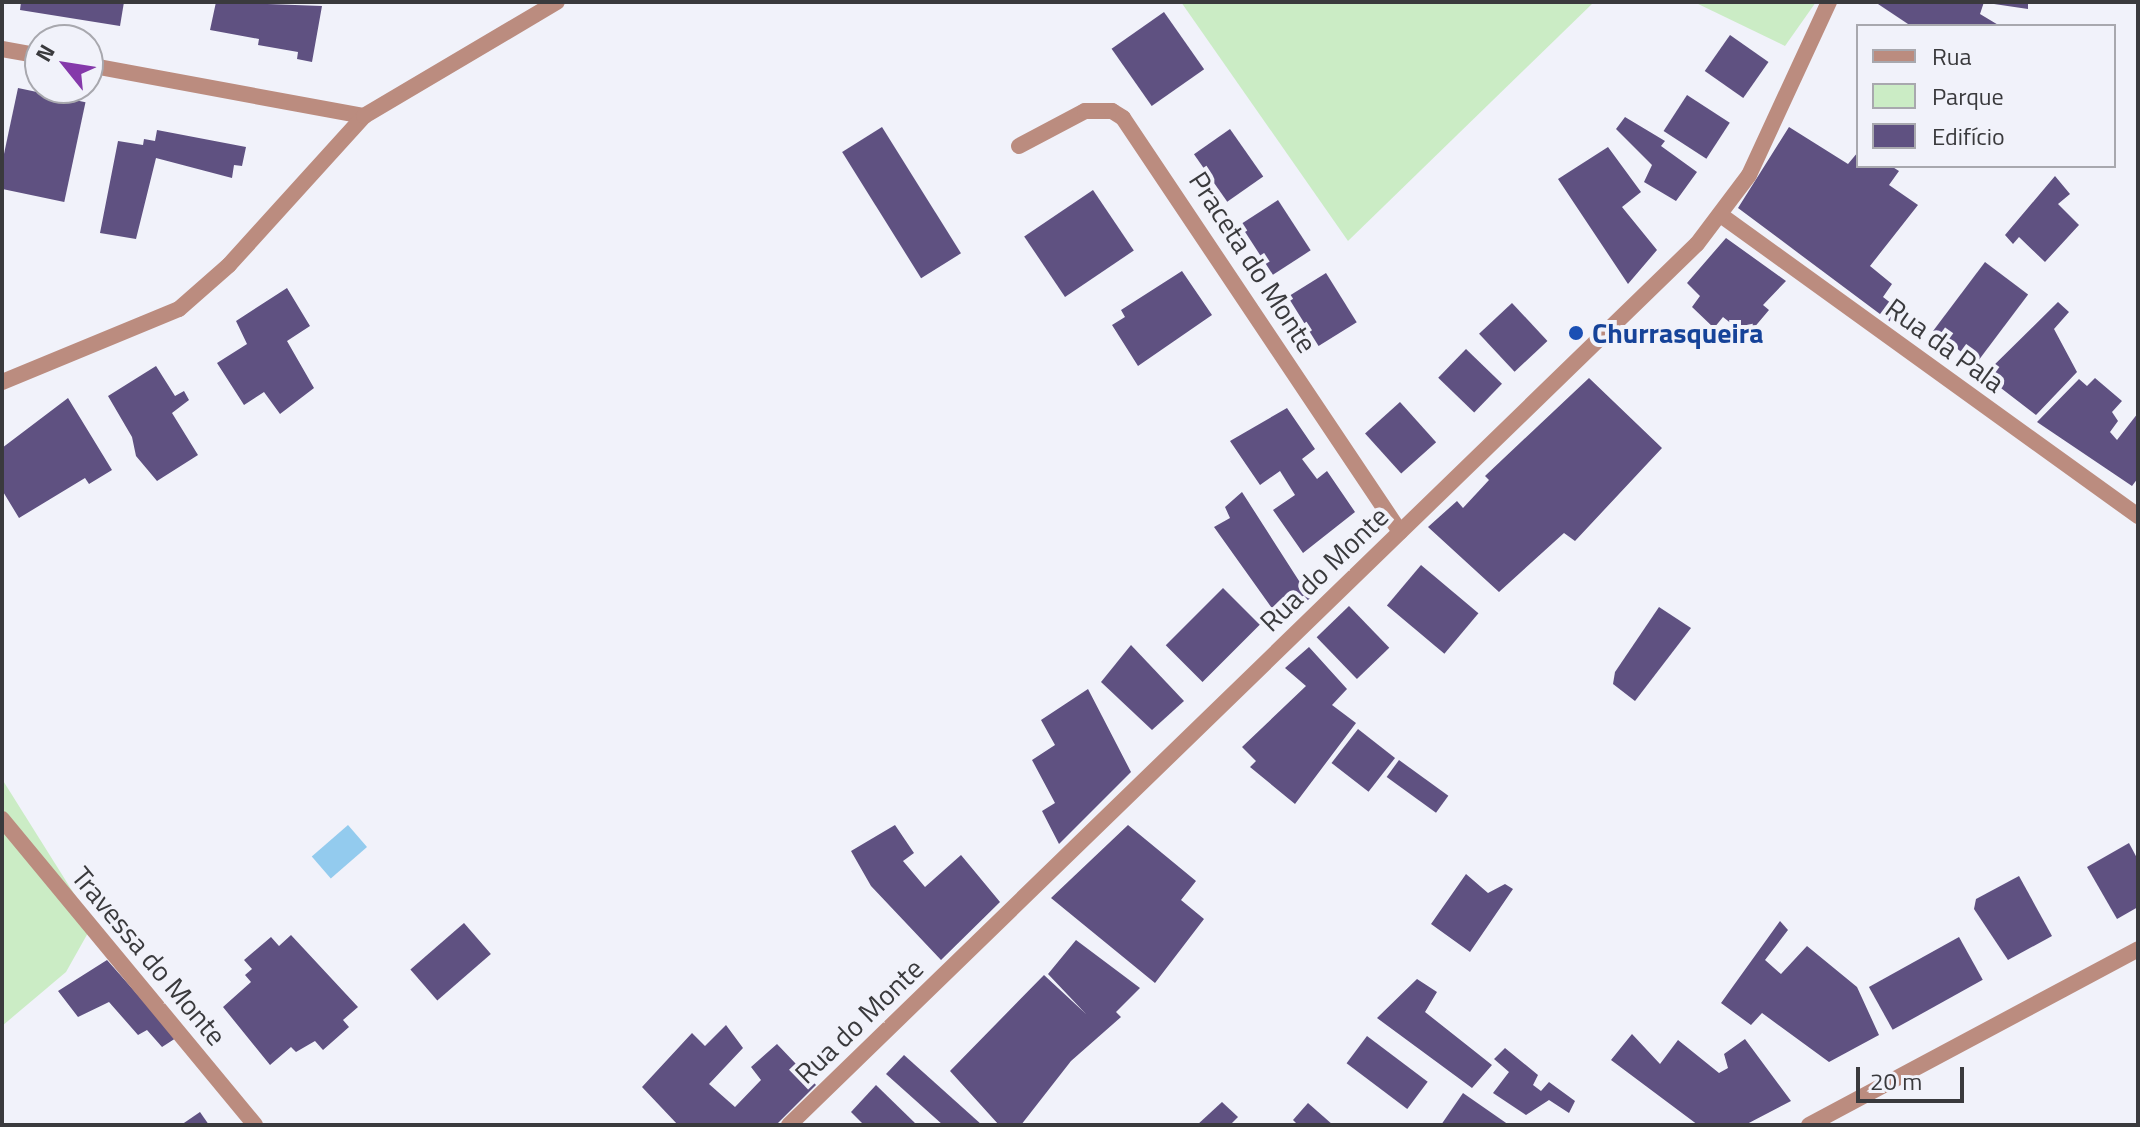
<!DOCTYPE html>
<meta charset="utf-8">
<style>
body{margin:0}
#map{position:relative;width:2140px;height:1127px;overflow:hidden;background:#f1f2fa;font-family:"Titillium Web",sans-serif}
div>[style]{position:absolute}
.green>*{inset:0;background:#cbecc5}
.water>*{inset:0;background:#93cbee;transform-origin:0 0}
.building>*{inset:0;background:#5f5181;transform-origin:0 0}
.minor>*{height:16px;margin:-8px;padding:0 8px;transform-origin:8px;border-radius:8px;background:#bb8c7f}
.tertiary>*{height:16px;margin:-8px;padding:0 8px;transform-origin:8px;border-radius:8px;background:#bb8c7f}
.dots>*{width:22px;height:22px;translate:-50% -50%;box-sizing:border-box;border:4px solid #f1f2fa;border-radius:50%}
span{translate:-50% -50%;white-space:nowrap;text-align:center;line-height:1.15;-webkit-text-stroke:8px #f1f2fa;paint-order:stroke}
.street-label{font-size:28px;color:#3a3a3d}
.transit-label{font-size:28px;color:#164399;font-weight:700}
.left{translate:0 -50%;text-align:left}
.frame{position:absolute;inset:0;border:4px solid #3a3a3d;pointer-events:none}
.legend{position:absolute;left:1856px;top:24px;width:260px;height:144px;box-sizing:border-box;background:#f1f2fa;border:2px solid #a8a8ae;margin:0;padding:10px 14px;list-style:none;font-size:24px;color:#3a3a3d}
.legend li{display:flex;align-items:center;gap:16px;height:40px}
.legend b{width:40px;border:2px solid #a8a8ae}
.north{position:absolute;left:24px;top:24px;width:80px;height:80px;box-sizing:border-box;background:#f1f2fa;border:2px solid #a8a8ae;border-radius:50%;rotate:300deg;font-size:22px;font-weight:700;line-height:32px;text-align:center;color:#3a3a3d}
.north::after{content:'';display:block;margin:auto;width:28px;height:36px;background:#8539aa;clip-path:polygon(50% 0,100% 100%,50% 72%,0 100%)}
.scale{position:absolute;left:1856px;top:1067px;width:108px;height:36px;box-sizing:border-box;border:4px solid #3a3a3d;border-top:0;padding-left:10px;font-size:24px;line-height:28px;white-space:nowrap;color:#3a3a3d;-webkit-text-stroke:6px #f1f2fa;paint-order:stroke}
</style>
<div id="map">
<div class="green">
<i style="clip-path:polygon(1181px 2px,1594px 2px,1348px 241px)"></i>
<i style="clip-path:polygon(1694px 2px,1816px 2px,1785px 46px)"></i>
<i style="clip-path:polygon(2px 779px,93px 924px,66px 972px,2px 1026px)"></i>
</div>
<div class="water">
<i style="left:348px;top:825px;width:29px;height:48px;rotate:49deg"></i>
</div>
<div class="building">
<i style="clip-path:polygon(21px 2px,124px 2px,120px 26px,20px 10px)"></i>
<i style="clip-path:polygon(216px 2px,322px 6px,312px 62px,297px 59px,298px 52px,258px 45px,259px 39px,210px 30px)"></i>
<i style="clip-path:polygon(1875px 2px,1984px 2px,1980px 14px,2000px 26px,1911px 26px)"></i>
<i style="clip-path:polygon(1994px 2px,2028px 2px,2028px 9px,1994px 4px)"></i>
<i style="left:1164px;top:12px;width:70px;height:64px;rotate:55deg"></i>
<i style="left:1730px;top:35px;width:47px;height:44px;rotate:35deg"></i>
<i style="left:18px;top:88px;width:69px;height:102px;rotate:12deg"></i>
<i style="left:1687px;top:95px;width:51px;height:43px;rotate:33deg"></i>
<i style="clip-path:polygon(1625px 117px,1665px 141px,1661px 146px,1697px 172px,1676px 201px,1644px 182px,1652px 165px,1616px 129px)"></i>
<i style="left:882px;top:127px;width:149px;height:47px;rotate:58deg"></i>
<i style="clip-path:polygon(1789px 127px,1848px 164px,1858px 152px,1858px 166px,1891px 166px,1899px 171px,1889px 185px,1918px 205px,1870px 266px,1892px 284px,1883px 297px,1905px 314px,1896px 326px,1738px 208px)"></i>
<i style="left:1230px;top:129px;width:58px;height:44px;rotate:55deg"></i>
<i style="clip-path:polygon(157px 130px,246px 147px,242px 166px,234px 165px,232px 178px,156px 158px,136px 239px,100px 233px,118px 141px,143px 145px,144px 139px,155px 141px)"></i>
<i style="clip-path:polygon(1608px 147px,1641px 192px,1622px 207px,1657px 250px,1628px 284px,1558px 179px)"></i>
<i style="clip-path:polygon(2055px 176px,2070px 194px,2058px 204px,2079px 225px,2045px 262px,2019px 237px,2013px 244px,2005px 235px)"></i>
<i style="left:1093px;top:190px;width:73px;height:83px;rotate:56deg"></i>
<i style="left:1278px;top:200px;width:60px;height:45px;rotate:57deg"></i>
<i style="clip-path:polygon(1726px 238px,1786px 281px,1763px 305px,1769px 310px,1747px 336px,1723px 317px,1714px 328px,1692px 307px,1700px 296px,1687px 283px)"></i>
<i style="left:1985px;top:262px;width:54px;height:86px;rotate:37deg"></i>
<i style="clip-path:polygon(1182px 271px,1212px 315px,1138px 366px,1112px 325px,1125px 317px,1121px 310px)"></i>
<i style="left:1326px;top:273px;width:58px;height:45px;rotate:58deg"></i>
<i style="clip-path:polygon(287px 288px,310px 326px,287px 341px,314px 388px,280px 414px,264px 392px,244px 405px,217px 363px,247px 344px,236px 321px)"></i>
<i style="clip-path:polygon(2058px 302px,2069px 312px,2054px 329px,2077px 372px,2036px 415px,1984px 375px)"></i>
<i style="left:1512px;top:303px;width:52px;height:45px;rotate:47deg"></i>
<i style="left:1466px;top:349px;width:50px;height:40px;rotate:44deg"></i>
<i style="clip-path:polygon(156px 366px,175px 396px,184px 391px,189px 400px,172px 413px,198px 455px,157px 481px,136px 456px,132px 437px,108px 396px)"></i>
<i style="clip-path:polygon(1589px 378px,1662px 448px,1575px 541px,1564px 533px,1499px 592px,1428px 527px,1457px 501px,1463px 508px,1489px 480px,1485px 476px)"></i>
<i style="clip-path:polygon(2095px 378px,2122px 401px,2112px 412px,2118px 421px,2110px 432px,2117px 440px,2138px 413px,2138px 478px,2132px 486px,2037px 422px,2079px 379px,2087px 386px)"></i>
<i style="clip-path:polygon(68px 398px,112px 470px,89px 484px,85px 478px,19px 518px,2px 490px,2px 448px)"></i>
<i style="left:1400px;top:402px;width:54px;height:47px;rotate:48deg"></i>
<i style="clip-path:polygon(1287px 408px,1315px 449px,1302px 459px,1317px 479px,1327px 471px,1355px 512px,1303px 553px,1273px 510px,1295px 495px,1280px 471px,1260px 485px,1230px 441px)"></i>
<i style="clip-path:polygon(1242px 492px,1310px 598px,1284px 625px,1214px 527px,1230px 518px,1225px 507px)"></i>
<i style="left:1421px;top:565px;width:75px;height:53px;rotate:40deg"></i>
<i style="left:1223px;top:588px;width:52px;height:81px;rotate:45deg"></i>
<i style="left:1349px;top:606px;width:58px;height:45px;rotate:46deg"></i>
<i style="clip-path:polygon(1659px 607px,1691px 628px,1635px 701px,1613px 684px,1615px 672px)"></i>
<i style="clip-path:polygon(1131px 645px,1184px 701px,1152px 730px,1101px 682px)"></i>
<i style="clip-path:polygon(1309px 647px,1347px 689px,1332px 705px,1356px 723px,1295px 804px,1250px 767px,1256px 761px,1242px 747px,1306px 686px,1285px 668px)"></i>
<i style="clip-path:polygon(1088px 689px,1131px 772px,1059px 844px,1042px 811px,1055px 803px,1032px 760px,1055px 745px,1041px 720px)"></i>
<i style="left:1358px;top:729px;width:47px;height:43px;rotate:38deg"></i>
<i style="left:1399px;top:760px;width:61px;height:21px;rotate:36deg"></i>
<i style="clip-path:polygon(895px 825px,914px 853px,903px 861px,925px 887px,961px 855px,1000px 902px,941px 960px,871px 886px,851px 851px)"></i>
<i style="clip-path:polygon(1128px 825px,1196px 881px,1181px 900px,1204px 919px,1155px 983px,1051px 898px)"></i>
<i style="clip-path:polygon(2129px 843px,2138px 860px,2138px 907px,2117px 919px,2087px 867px)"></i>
<i style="clip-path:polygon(1466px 874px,1488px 893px,1505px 884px,1513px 889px,1470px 952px,1431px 924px)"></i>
<i style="clip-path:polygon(2019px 876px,2052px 936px,2008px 960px,1974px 909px,1976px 899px)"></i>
<i style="clip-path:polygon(1780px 921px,1788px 930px,1765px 960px,1781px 974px,1807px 946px,1857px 987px,1879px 1035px,1829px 1062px,1762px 1013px,1751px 1025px,1721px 1003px)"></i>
<i style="left:464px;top:923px;width:41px;height:71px;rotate:49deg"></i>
<i style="clip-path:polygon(291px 935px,358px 1007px,343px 1020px,349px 1027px,323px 1050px,315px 1041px,296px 1052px,291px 1047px,270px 1065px,223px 1007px,251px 982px,245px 975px,252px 969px,244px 960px,271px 937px,279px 946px)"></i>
<i style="left:1959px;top:937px;width:49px;height:103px;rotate:61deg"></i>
<i style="clip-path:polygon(1076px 940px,1140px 988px,1116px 1012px,1121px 1017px,1071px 1061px,1021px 1125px,999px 1125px,950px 1071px,1044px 975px,1086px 1014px,1048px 974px)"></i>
<i style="clip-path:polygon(107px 960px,176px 1038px,162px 1047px,147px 1030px,138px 1035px,109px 1002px,78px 1017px,58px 991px)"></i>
<i style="clip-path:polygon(1417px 979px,1437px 992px,1425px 1012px,1492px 1065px,1472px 1088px,1377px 1018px)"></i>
<i style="clip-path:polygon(726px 1025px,743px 1048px,709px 1084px,735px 1107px,761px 1080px,751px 1067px,777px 1044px,816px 1085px,776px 1125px,678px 1125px,642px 1087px,692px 1033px,705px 1046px)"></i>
<i style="clip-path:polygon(1632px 1034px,1660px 1064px,1678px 1040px,1719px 1073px,1728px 1068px,1724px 1054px,1745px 1039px,1791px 1101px,1745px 1125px,1698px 1125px,1611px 1060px)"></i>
<i style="left:1367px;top:1036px;width:76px;height:34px;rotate:37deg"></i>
<i style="clip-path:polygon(1505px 1048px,1538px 1075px,1533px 1085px,1541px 1091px,1549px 1082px,1575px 1101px,1569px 1113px,1549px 1100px,1526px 1115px,1493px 1093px,1509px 1072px,1494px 1059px)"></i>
<i style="clip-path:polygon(904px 1055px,982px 1125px,943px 1125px,886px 1074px)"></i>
<i style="clip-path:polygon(876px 1085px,917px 1125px,864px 1125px,851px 1112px)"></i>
<i style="clip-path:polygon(1463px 1093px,1509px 1125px,1441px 1125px)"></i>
<i style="clip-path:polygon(1222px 1102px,1238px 1117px,1230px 1125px,1197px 1125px)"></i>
<i style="clip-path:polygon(1308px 1103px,1333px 1125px,1298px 1125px,1293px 1120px)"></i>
<i style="clip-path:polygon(200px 1112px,209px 1125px,181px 1125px)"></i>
</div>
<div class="minor">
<i style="left:2px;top:49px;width:39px;rotate:10deg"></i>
<i style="left:88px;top:65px;width:281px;rotate:10.5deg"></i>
<i style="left:1019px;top:146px;width:75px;rotate:-27.9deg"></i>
<i style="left:1085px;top:111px;width:27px"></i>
<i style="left:1112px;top:111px;width:13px;rotate:32deg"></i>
<i style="left:1123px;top:118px;width:498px;rotate:56.2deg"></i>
<i style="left:1722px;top:216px;width:513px;rotate:35.8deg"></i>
<i style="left:2px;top:382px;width:191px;rotate:-22.4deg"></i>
<i style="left:179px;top:309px;width:67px;rotate:-41.3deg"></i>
<i style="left:229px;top:265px;width:201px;rotate:-47.8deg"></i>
<i style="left:364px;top:116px;width:224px;rotate:-30.6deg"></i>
<i style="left:2px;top:819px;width:397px;rotate:50.4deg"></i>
<i style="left:1809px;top:1125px;width:373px;rotate:-28.1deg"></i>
</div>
<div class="tertiary">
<i style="left:789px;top:1125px;width:1265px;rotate:-44.14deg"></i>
<i style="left:1697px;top:244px;width:86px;rotate:-53deg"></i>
<i style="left:1749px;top:175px;width:191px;rotate:-65.2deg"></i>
</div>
<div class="dots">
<i style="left:1576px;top:333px;background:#1a4fb4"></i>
</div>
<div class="street-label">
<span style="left:1253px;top:262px;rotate:57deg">Praceta do Monte</span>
<span style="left:1945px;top:345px;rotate:36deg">Rua da Pala</span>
<span style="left:1324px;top:569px;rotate:-44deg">Rua do Monte</span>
<span style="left:149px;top:956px;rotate:50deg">Travessa do Monte</span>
<span style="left:859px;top:1021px;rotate:-44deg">Rua do Monte</span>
</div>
<div class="transit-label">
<span class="left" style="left:1592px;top:333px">Churrasqueira</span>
</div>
<div class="frame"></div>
<ul class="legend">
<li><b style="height:10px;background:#bb8c7f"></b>Rua</li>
<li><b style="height:22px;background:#cbecc5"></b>Parque</li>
<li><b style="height:22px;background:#5f5181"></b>Edifício</li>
</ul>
<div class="north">N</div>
<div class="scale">20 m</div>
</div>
